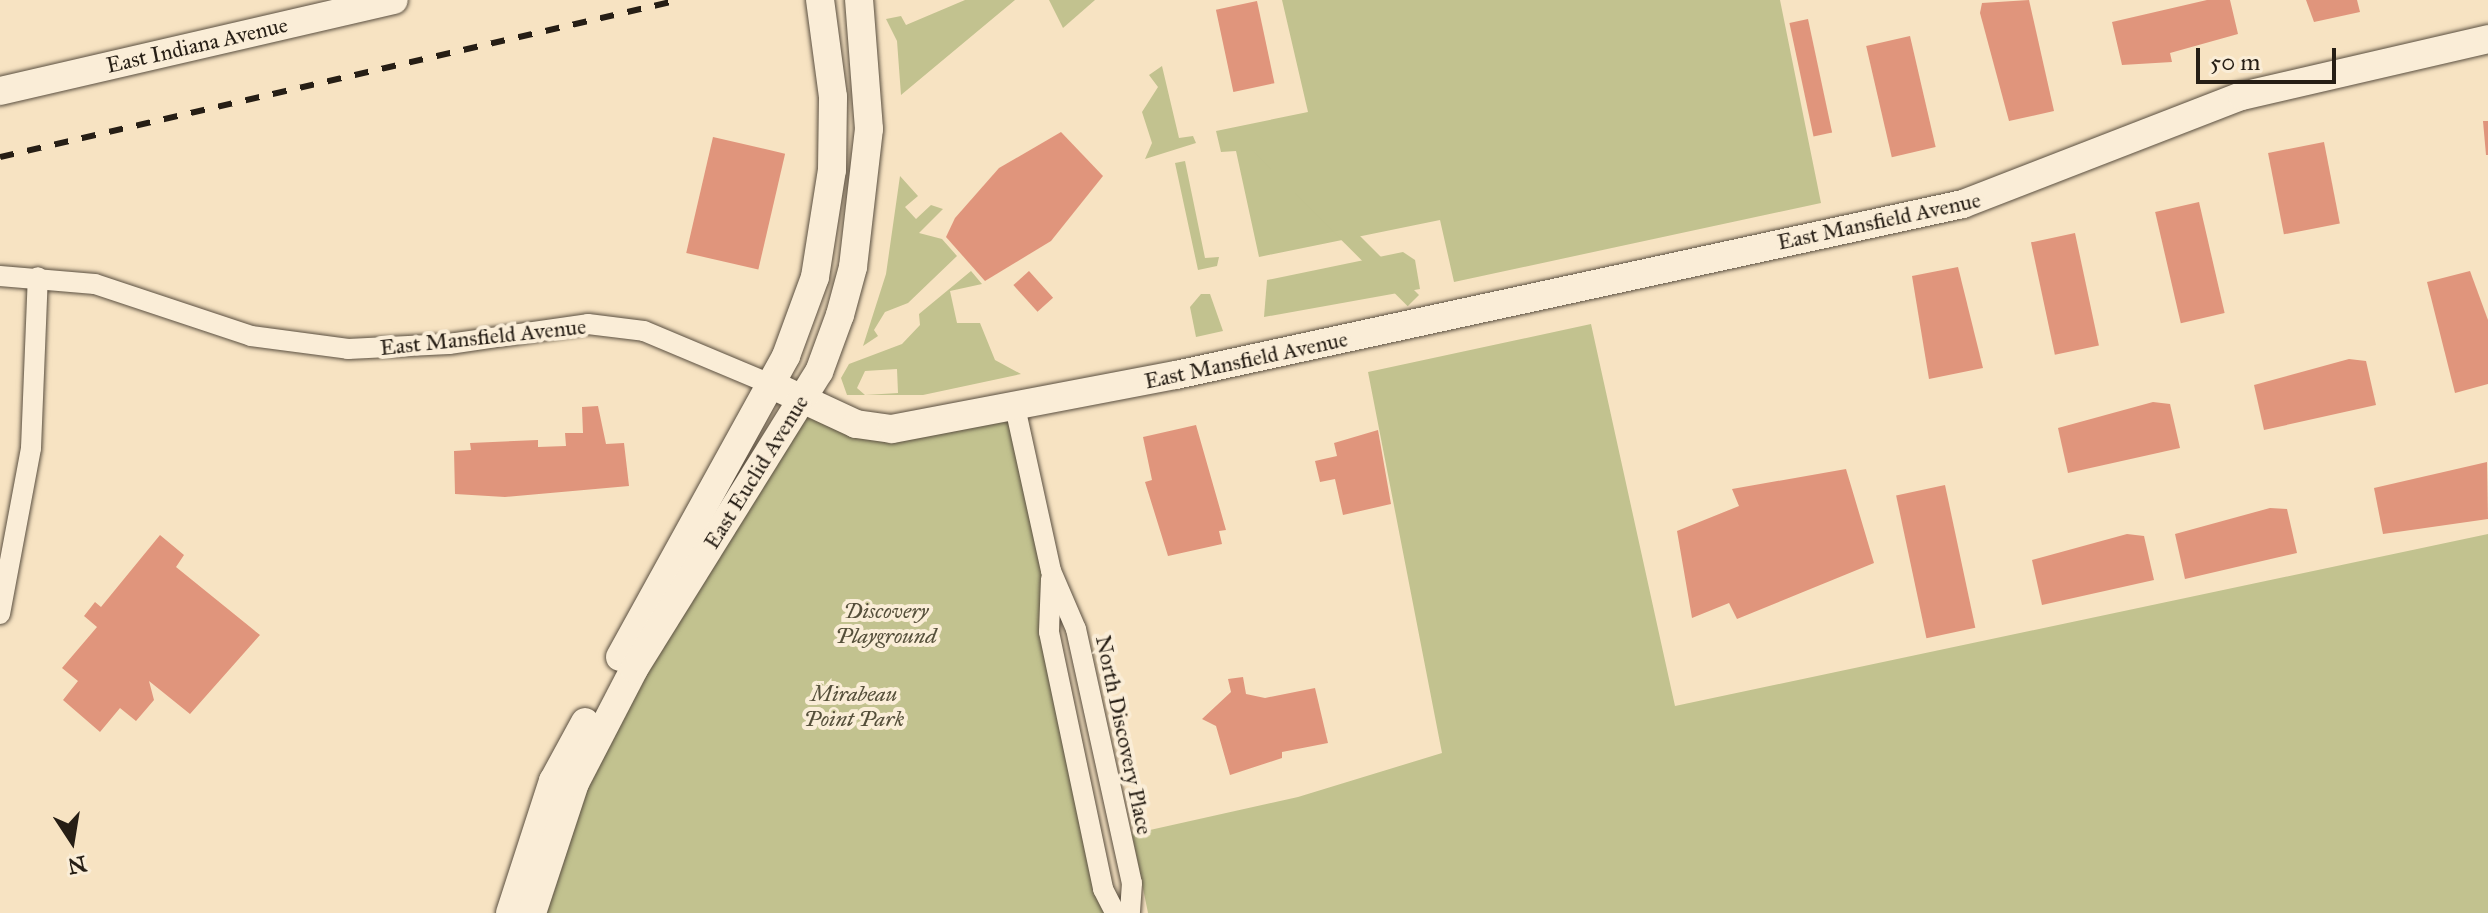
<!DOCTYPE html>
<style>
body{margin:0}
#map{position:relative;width:2488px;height:913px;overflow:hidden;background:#f7e3c2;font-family:"IM FELL Great Primer",serif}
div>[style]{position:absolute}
.green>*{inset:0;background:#c2c28f;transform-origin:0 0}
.building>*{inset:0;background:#e0957c;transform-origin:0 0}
.roads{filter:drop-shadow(0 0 2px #5a4f40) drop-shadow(0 0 2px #5a4f40)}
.street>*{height:20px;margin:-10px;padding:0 10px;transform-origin:10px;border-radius:10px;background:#faedd7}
.secondary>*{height:28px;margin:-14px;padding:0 14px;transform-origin:14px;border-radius:14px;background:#faedd7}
.rail>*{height:6px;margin-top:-3px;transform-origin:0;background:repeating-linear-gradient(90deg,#261e15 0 14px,transparent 0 28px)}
span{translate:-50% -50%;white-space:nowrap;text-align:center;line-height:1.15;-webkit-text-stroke:8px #faedd7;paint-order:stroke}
.street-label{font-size:22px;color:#261e15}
.park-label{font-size:22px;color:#554f3a;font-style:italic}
.north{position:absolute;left:32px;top:801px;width:80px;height:80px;-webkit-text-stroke:6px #faedd7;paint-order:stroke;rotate:168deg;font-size:22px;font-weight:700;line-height:32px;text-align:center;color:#261e15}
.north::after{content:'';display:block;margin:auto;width:28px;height:36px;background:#261e15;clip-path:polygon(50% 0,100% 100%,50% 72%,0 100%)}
.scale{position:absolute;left:2196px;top:48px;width:140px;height:36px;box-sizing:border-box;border:4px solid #261e15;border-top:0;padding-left:10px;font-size:24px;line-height:28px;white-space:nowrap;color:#261e15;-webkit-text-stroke:6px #faedd7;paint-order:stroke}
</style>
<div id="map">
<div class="green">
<i style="clip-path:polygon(965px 0,1015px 0,901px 95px,897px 41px,886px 19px,901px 16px,906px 25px)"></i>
<i style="clip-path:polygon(1049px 0,1095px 0,1063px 28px)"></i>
<i style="clip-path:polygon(1282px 0,1780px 0,1821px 203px,1454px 282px,1440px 220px,1259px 257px,1236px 151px,1221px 152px,1216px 131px,1308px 112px)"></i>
<i style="clip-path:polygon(1162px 66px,1179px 138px,1193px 136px,1196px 143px,1145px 159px,1152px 143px,1142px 112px,1158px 87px,1149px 75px)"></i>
<i style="clip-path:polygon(1185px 161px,1205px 258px,1219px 257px,1217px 266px,1198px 270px,1175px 163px)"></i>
<i style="clip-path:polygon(900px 176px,918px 196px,905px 207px,916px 219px,931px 205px,943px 209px,919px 233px,942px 239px,957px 256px,908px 303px,885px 312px,874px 330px,878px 336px,863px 346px,886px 274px)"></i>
<i style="clip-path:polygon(1403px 252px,1415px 260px,1420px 289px,1264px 317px,1267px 280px)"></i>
<i style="clip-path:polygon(evenodd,971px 271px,982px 284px,950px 291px,957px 323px,980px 323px,995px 360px,1021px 374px,923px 395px,847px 395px,841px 378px,849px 364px,902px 344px,920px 325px,919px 314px,971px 271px,897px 369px,898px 393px,865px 395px,857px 388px,865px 371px,897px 369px)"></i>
<i style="clip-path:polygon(1201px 294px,1210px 294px,1223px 331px,1196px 337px,1190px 307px)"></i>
<i style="left:1419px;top:295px;width:16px;height:226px;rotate:135deg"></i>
<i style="clip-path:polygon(1591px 324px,1675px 706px,2488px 534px,2488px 913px,1148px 913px,1132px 834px,1298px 797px,1442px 753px,1368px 372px)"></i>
<i style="clip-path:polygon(801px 401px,856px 424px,1015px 407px,1051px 571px,1049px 632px,1115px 913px,532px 913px,575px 783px)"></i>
</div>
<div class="building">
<i style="clip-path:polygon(2029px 0,2054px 111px,2009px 121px,1980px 13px,1982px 3px)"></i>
<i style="clip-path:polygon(2207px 0,2230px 0,2238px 34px,2170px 53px,2172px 62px,2122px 65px,2112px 22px)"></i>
<i style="clip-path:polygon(2306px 0,2357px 0,2360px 12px,2314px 22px)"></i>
<i style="left:1257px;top:1px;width:84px;height:42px;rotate:78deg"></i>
<i style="left:1808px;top:19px;width:116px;height:19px;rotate:78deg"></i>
<i style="left:1910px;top:36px;width:114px;height:45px;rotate:77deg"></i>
<i style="clip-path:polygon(2483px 121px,2488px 121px,2488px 155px,2486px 155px)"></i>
<i style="clip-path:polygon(1061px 132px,1103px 176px,1051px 241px,985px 281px,946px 237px,955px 218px,999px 168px)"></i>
<i style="left:713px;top:137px;width:74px;height:119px;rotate:13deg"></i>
<i style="left:2324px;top:142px;width:83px;height:57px;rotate:79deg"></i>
<i style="left:2199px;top:202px;width:114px;height:45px;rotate:77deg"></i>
<i style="left:2075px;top:233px;width:115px;height:45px;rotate:78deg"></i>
<i style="clip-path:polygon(1958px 267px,1983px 368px,1929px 379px,1912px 276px)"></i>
<i style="left:1029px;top:271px;width:36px;height:21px;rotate:48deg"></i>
<i style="clip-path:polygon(2470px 271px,2488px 320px,2488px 384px,2455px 393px,2427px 282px)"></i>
<i style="clip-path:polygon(2349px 359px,2366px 361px,2376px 405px,2264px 430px,2254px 385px)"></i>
<i style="clip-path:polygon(2153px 402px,2170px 404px,2180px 448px,2068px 473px,2058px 428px)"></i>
<i style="clip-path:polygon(598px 406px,606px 444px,624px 443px,629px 486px,505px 497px,455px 494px,454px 451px,471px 450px,470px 443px,538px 440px,538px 447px,566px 446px,565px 433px,583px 433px,582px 407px)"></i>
<i style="clip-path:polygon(1196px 425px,1226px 530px,1219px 531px,1222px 544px,1168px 556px,1145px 482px,1152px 480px,1143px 437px)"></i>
<i style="clip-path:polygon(1378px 430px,1391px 504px,1343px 515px,1335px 479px,1320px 482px,1315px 461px,1337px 456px,1334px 443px)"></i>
<i style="clip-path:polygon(2487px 462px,2488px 519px,2383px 534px,2374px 488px)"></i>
<i style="clip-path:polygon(1846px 469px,1874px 563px,1737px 619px,1729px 603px,1692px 618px,1677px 531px,1739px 506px,1732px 489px)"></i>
<i style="left:1945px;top:485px;width:146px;height:50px;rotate:78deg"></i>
<i style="clip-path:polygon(2270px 508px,2287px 509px,2297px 553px,2185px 579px,2175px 534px)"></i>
<i style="clip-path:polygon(2127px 534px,2144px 536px,2154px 580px,2042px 605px,2032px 560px)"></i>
<i style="clip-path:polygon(160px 535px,184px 555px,176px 567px,260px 635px,190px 714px,149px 681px,154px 700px,136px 721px,120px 708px,100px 732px,63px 700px,78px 681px,62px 668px,97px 627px,84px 616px,95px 602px,101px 607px)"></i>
<i style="clip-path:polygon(1243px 677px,1246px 694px,1265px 698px,1315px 688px,1328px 743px,1282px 752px,1282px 758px,1230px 775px,1216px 726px,1202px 719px,1231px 692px,1228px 679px)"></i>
</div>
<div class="roads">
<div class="street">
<i style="left:0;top:276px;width:95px;rotate:4.8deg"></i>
<i style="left:95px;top:284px;width:164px;rotate:18.4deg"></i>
<i style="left:251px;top:336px;width:98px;rotate:7.6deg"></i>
<i style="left:348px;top:349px;width:101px;rotate:-2.8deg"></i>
<i style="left:449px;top:344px;width:140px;rotate:-8.2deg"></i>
<i style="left:588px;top:324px;width:56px;rotate:7.1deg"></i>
<i style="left:644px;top:331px;width:137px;rotate:22.8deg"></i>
<i style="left:1015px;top:407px;width:168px;rotate:77.6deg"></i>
<i style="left:1051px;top:571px;width:63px;rotate:66.7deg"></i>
<i style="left:1076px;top:629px;width:260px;rotate:77.6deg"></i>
<i style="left:1132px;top:883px;width:30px;rotate:94deg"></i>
<i style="left:1051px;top:579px;width:53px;rotate:92.2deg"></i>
<i style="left:1049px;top:632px;width:263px;rotate:78.1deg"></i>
<i style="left:1103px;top:889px;width:27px;rotate:63deg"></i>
<i style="left:0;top:614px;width:169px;rotate:-79.4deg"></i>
<i style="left:31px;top:448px;width:171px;rotate:-87.7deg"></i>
</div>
<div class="secondary">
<i style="left:0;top:91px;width:404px;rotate:-13deg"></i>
<i style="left:770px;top:384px;width:95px;rotate:24.9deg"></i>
<i style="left:856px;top:424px;width:36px;rotate:8deg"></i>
<i style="left:892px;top:429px;width:289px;rotate:-10.8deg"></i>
<i style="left:1176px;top:375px;width:805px;rotate:-12.26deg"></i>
<i style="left:1963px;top:204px;width:299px;rotate:-21.2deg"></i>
<i style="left:2242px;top:96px;width:253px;rotate:-13deg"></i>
<i style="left:620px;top:657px;width:344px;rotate:-61.1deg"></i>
<i style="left:786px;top:356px;width:84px;rotate:-69.8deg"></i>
<i style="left:815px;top:277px;width:108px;rotate:-81deg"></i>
<i style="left:832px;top:170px;width:73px;rotate:-89.2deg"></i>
<i style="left:833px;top:97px;width:98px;rotate:-97.6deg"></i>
<i style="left:510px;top:913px;width:139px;rotate:-72deg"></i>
<i style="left:553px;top:781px;width:67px;rotate:-61.5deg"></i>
<i style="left:532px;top:913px;width:137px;rotate:-71.7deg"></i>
<i style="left:575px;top:783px;width:128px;rotate:-62.6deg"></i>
<i style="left:634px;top:669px;width:350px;rotate:-58.1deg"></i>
<i style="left:819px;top:372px;width:61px;rotate:-69.8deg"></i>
<i style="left:840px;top:315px;width:50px;rotate:-74.8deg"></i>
<i style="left:853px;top:267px;width:139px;rotate:-83.4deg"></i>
<i style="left:869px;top:129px;width:129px;rotate:-94.4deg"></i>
</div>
</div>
<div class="rail">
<i style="left:0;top:157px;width:697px;rotate:-13.02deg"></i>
</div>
<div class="street-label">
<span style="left:197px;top:45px;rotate:-13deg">East Indiana Avenue</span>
<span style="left:1879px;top:221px;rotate:-12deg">East Mansfield Avenue</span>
<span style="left:483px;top:337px;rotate:-6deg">East Mansfield Avenue</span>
<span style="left:1246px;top:360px;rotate:-12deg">East Mansfield Avenue</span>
<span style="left:756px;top:472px;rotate:-58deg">East Euclid Avenue</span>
<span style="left:1124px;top:735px;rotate:78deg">North Discovery Place</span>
</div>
<div class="park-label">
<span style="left:886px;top:623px">Discovery<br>Playground</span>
<span style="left:854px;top:706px">Mirabeau<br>Point Park</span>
</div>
<div class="north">N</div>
<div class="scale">50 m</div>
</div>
